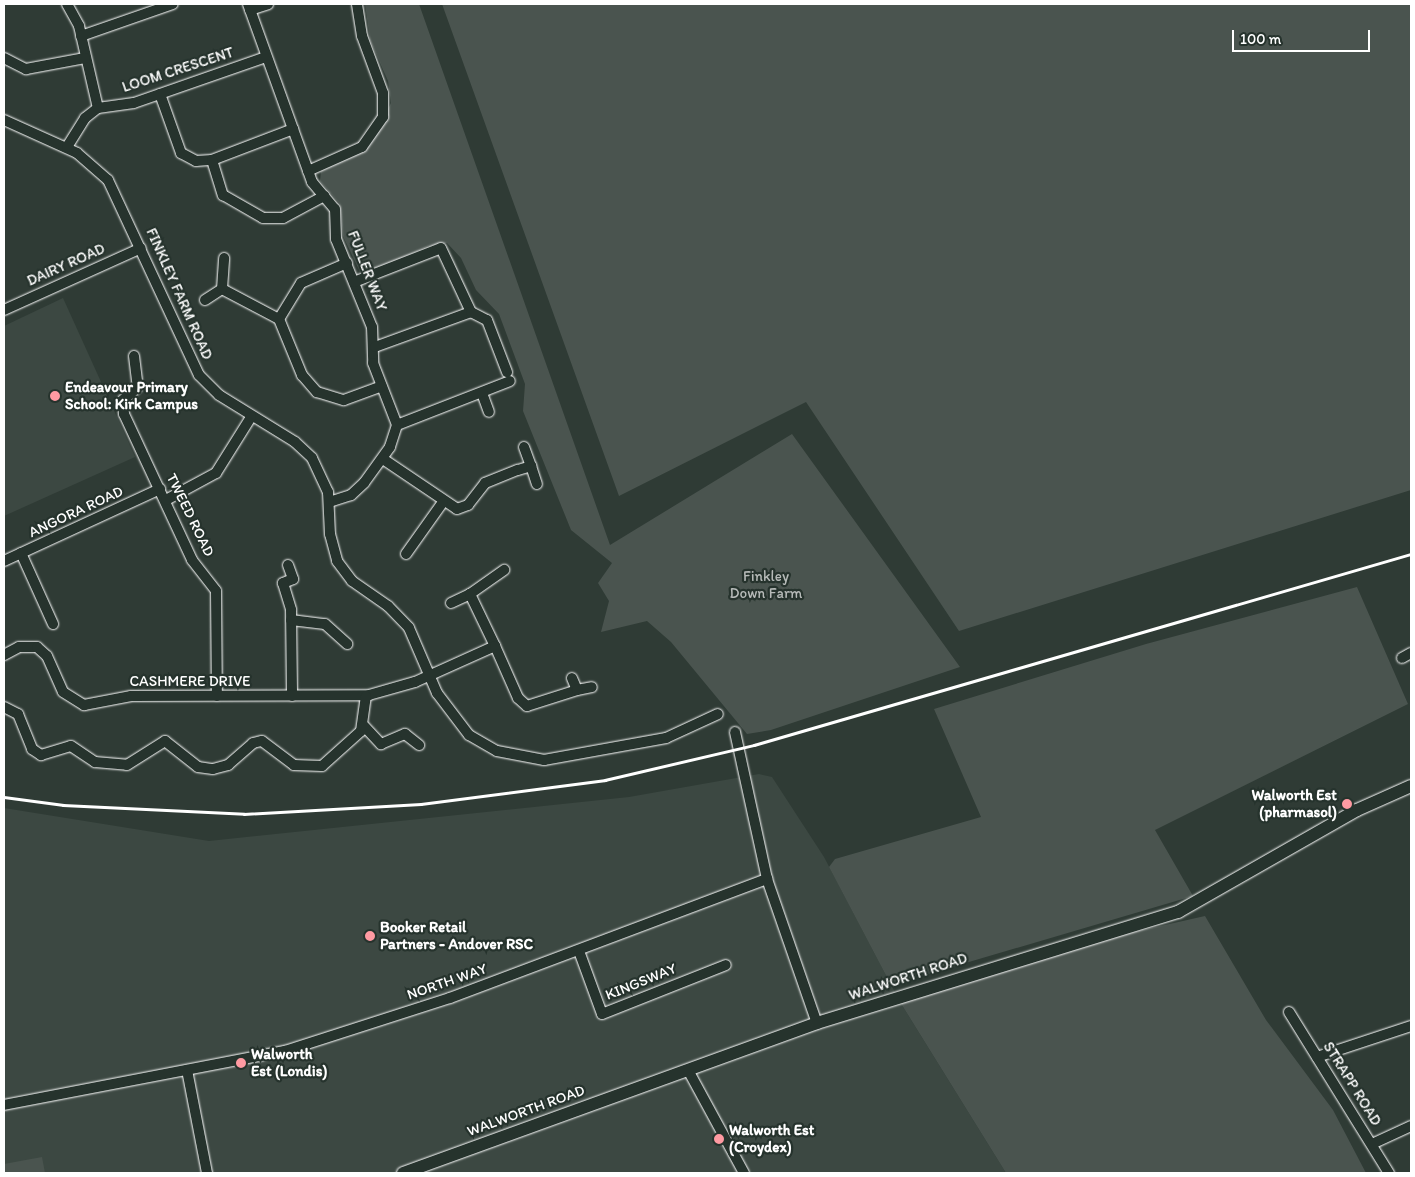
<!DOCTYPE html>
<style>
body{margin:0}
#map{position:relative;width:1415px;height:1177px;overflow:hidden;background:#2f3b35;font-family:Itim,sans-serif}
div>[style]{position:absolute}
.built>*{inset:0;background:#3c4842}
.green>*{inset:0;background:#4a544f}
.roads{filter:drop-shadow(0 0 1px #fff) drop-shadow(0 0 1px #fff)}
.minor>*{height:10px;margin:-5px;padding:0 5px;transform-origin:5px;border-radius:5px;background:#26332d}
.tertiary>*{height:12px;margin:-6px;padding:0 6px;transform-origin:6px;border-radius:6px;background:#26332d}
.rail>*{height:2.5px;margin:-1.25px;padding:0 1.25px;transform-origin:1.25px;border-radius:1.25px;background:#fff}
.dots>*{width:14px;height:14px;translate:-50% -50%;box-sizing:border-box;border:2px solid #26332d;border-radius:50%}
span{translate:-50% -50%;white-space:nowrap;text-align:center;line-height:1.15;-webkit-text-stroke:4.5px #26332d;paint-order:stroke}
.street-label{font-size:15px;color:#fff}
.poi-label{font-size:15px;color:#fff;font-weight:700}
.left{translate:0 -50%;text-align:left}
.right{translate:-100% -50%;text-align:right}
.park-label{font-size:15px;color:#b7bbb9}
.frame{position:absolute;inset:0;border:5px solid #fff;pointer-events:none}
.scale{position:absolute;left:1232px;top:30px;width:138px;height:22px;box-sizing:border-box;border:2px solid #fff;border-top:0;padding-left:6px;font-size:15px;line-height:18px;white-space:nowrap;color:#fff;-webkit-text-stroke:4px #26332d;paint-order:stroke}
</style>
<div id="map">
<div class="built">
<i style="clip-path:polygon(63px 298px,135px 457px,4px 516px,4px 326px)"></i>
<i style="clip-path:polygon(759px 774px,772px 777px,824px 857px,900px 1002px,1006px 1173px,4px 1173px,4px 808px,209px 841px,629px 797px)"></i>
</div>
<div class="green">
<i style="clip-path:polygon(365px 4px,419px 4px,610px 545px,792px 434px,960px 667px,771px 730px,747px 734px,671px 642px,647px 621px,601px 632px,609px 601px,598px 583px,612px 563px,571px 530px,523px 411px,525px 384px,499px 314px,476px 290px,461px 258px,447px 243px,428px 246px,368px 274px,360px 272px,343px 236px,340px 204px,320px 181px,321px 171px,370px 145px,391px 103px,388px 81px,370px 40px)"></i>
<i style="clip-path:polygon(442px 4px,1411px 4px,1411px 490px,959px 631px,806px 402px,619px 496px)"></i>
<i style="clip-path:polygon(1357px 587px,1408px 704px,1155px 830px,1193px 896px,891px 985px,829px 867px,835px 859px,981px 817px,934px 709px,1146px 644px)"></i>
<i style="clip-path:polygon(1205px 916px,1266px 1020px,1333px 1110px,1366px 1173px,1006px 1173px,900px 1002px,1125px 934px)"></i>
<i style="clip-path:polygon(42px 1157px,45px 1173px,4px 1173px,4px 1164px)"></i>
</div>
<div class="roads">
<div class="minor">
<i style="left:67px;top:4px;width:25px;rotate:61deg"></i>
<i style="left:79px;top:26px;width:84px;rotate:77deg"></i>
<i style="left:248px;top:4px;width:189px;rotate:70.2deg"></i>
<i style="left:312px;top:182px;width:35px;rotate:50deg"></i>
<i style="left:335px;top:209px;width:30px;rotate:88deg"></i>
<i style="left:336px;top:239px;width:95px;rotate:67.8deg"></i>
<i style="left:372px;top:327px;width:36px;rotate:88deg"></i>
<i style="left:373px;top:363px;width:66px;rotate:68.8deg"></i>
<i style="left:397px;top:425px;width:23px;rotate:108deg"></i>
<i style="left:390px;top:447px;width:44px;rotate:125.8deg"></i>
<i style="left:364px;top:483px;width:18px;rotate:137deg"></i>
<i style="left:351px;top:495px;width:22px;rotate:162deg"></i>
<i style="left:250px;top:10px;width:19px;rotate:-18deg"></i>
<i style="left:81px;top:36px;width:97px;rotate:-19.2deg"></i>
<i style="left:4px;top:58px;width:25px;rotate:27deg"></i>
<i style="left:26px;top:69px;width:60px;rotate:-10.6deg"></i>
<i style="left:160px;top:94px;width:63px;rotate:70.4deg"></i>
<i style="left:181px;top:153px;width:17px;rotate:28deg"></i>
<i style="left:196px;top:161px;width:16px;rotate:-4deg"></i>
<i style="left:212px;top:160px;width:87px;rotate:-20.9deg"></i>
<i style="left:4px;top:120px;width:80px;rotate:24.3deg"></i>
<i style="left:77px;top:153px;width:41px;rotate:41.1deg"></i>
<i style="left:108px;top:180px;width:215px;rotate:65deg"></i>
<i style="left:199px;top:375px;width:28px;rotate:45deg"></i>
<i style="left:219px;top:395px;width:89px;rotate:31.7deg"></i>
<i style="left:295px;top:442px;width:23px;rotate:43deg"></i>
<i style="left:312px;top:458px;width:38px;rotate:65deg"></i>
<i style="left:328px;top:492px;width:42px;rotate:87.3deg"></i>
<i style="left:330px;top:534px;width:28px;rotate:75deg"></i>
<i style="left:337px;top:561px;width:25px;rotate:53deg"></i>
<i style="left:352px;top:581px;width:44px;rotate:34.8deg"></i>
<i style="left:388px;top:606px;width:30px;rotate:46deg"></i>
<i style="left:409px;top:628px;width:71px;rotate:66.7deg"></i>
<i style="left:437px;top:693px;width:53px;rotate:52.7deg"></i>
<i style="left:469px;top:735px;width:32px;rotate:30deg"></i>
<i style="left:497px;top:751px;width:48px;rotate:10.8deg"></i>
<i style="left:544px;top:760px;width:124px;rotate:-10.2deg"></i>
<i style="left:666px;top:738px;width:57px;rotate:-24.8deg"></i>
<i style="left:67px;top:147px;width:34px;rotate:-58deg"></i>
<i style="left:85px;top:118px;width:16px;rotate:-38deg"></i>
<i style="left:98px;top:108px;width:36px;rotate:-8deg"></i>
<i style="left:134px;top:103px;width:140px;rotate:-19.2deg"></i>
<i style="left:212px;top:160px;width:37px;rotate:73deg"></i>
<i style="left:223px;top:195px;width:46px;rotate:29.9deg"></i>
<i style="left:263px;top:218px;width:20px"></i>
<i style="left:283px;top:218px;width:47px;rotate:-28.2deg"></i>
<i style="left:308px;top:171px;width:59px;rotate:-24deg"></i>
<i style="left:362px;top:147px;width:37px;rotate:-55deg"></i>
<i style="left:383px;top:117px;width:24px;rotate:-90deg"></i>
<i style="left:383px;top:93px;width:61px;rotate:-110.2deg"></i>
<i style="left:362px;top:36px;width:32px;rotate:-99deg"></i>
<i style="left:347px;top:263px;width:50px;rotate:156.5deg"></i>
<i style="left:301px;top:283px;width:42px;rotate:121.4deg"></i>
<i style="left:279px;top:319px;width:61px;rotate:67.7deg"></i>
<i style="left:302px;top:375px;width:23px;rotate:49deg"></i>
<i style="left:317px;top:392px;width:28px;rotate:17deg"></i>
<i style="left:344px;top:400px;width:40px;rotate:-20.2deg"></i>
<i style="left:354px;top:282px;width:93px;rotate:-21.3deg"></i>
<i style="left:441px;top:248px;width:71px;rotate:64.9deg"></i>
<i style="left:471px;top:312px;width:102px;rotate:160deg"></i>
<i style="left:222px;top:289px;width:64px;rotate:27.8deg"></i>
<i style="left:205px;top:300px;width:20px;rotate:-33deg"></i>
<i style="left:222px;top:289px;width:31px;rotate:-86deg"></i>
<i style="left:4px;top:310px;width:150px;rotate:-24.3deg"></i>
<i style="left:471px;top:312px;width:18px;rotate:27deg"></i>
<i style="left:487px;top:320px;width:56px;rotate:69deg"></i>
<i style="left:134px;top:356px;width:31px;rotate:83deg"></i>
<i style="left:138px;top:387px;width:20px;rotate:139deg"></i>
<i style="left:123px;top:400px;width:14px;rotate:86deg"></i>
<i style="left:124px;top:414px;width:161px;rotate:65deg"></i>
<i style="left:192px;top:560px;width:39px;rotate:52deg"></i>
<i style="left:216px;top:591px;width:105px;rotate:89.5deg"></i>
<i style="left:482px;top:393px;width:20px;rotate:70deg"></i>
<i style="left:397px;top:425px;width:121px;rotate:-21.3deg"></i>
<i style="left:524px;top:447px;width:20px;rotate:70deg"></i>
<i style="left:383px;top:459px;width:89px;rotate:34deg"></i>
<i style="left:457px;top:509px;width:12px;rotate:-20deg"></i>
<i style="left:468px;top:505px;width:28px;rotate:-52deg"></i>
<i style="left:485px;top:483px;width:35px;rotate:-22deg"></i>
<i style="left:518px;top:470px;width:14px;rotate:-17deg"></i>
<i style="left:531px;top:466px;width:19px;rotate:72deg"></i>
<i style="left:166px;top:500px;width:57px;rotate:-28.4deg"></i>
<i style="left:216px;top:473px;width:66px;rotate:-58deg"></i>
<i style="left:21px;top:553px;width:78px;rotate:65.7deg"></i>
<i style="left:406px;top:554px;width:64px;rotate:-54.6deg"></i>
<i style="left:4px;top:561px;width:172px;rotate:-24.8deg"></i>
<i style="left:288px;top:565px;width:15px;rotate:70deg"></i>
<i style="left:293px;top:579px;width:11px;rotate:158deg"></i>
<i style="left:283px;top:583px;width:28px;rotate:73deg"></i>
<i style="left:291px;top:610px;width:86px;rotate:89.3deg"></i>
<i style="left:451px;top:603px;width:21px;rotate:-25deg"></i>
<i style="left:291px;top:620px;width:34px;rotate:7deg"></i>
<i style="left:325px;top:624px;width:30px;rotate:42deg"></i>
<i style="left:495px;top:646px;width:58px;rotate:-115.7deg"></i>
<i style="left:470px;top:594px;width:42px;rotate:-35.2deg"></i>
<i style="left:4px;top:655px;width:17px;rotate:-28deg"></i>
<i style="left:19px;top:647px;width:18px"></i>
<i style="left:37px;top:647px;width:13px;rotate:42deg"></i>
<i style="left:47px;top:656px;width:39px;rotate:66deg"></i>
<i style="left:63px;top:692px;width:25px;rotate:32deg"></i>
<i style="left:84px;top:705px;width:48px;rotate:-10.8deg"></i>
<i style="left:131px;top:696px;width:238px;rotate:-0.2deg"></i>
<i style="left:369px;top:695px;width:48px;rotate:-15.8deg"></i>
<i style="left:415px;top:682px;width:88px;rotate:-24.2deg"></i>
<i style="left:495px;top:646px;width:57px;rotate:66.1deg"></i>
<i style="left:518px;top:698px;width:12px;rotate:42deg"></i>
<i style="left:527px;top:706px;width:52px;rotate:-17.7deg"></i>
<i style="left:577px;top:690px;width:13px;rotate:-113deg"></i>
<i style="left:1402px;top:658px;width:10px;rotate:-29deg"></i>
<i style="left:577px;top:690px;width:15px;rotate:-11deg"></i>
<i style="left:4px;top:707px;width:16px;rotate:27deg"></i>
<i style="left:18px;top:714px;width:38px;rotate:68deg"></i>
<i style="left:32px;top:749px;width:11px;rotate:34deg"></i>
<i style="left:41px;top:755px;width:31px;rotate:-17deg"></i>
<i style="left:71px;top:746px;width:29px;rotate:34deg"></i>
<i style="left:95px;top:762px;width:32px;rotate:5deg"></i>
<i style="left:127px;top:765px;width:45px;rotate:-32.3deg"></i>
<i style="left:165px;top:741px;width:42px;rotate:38.2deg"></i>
<i style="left:198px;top:767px;width:15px;rotate:8deg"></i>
<i style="left:213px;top:769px;width:16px;rotate:-15deg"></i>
<i style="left:228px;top:765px;width:33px;rotate:-41deg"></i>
<i style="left:253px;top:743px;width:9px;rotate:-13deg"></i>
<i style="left:262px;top:741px;width:40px;rotate:37deg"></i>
<i style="left:294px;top:765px;width:28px;rotate:2deg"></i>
<i style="left:322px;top:766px;width:52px;rotate:-41.9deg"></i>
<i style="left:361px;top:731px;width:35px;rotate:-82deg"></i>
<i style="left:364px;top:726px;width:25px;rotate:47deg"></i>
<i style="left:381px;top:744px;width:26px;rotate:-23deg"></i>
<i style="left:405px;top:734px;width:18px;rotate:38deg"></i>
<i style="left:735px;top:732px;width:150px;rotate:77.7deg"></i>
<i style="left:767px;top:879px;width:152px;rotate:70.9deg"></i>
<i style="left:579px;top:951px;width:67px;rotate:69.9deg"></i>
<i style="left:602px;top:1014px;width:133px;rotate:-21.6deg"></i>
<i style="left:1289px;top:1012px;width:190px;rotate:58.2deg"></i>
<i style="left:1317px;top:1057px;width:99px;rotate:-18.3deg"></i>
<i style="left:187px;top:1070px;width:105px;rotate:79deg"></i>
<i style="left:688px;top:1070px;width:117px;rotate:61.5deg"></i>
<i style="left:4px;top:1105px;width:286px;rotate:-10.9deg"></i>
<i style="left:285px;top:1051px;width:173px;rotate:-17.8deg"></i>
<i style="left:450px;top:998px;width:339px;rotate:-20.6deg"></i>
<i style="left:1372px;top:1144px;width:43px;rotate:-24.8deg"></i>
</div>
<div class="tertiary">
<i style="left:403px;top:1173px;width:440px;rotate:-19.9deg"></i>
<i style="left:817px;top:1023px;width:378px;rotate:-17.1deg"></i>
<i style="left:1178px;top:912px;width:206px;rotate:-29.7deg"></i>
<i style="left:1357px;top:810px;width:59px;rotate:-24deg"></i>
</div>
</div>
<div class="rail">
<i style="left:4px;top:797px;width:60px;rotate:7.7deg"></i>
<i style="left:63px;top:805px;width:181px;rotate:2.8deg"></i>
<i style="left:244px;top:814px;width:177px;rotate:-3.2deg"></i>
<i style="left:421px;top:804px;width:186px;rotate:-7.4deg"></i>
<i style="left:605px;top:780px;width:153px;rotate:-13.2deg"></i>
<i style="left:754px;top:745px;width:684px;rotate:-16.21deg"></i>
</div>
<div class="dots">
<i style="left:55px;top:396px;background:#ff9aa2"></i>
<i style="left:1347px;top:804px;background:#ff9aa2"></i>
<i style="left:370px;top:936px;background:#ff9aa2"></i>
<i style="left:241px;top:1063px;background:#ff9aa2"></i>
<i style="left:719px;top:1139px;background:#ff9aa2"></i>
</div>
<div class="street-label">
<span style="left:178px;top:70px;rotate:-18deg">LOOM CRESCENT</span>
<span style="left:66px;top:265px;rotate:-24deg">DAIRY ROAD</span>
<span style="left:367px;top:271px;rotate:69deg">FULLER WAY</span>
<span style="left:179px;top:294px;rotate:66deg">FINKLEY FARM ROAD</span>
<span style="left:76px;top:512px;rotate:-25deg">ANGORA ROAD</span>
<span style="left:190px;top:515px;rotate:64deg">TWEED ROAD</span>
<span style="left:190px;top:682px">CASHMERE DRIVE</span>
<span style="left:908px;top:977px;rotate:-18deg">WALWORTH ROAD</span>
<span style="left:447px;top:982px;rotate:-19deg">NORTH WAY</span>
<span style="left:641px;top:982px;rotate:-22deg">KINGSWAY</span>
<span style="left:1352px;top:1084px;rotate:58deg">STRAPP ROAD</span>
<span style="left:526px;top:1111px;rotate:-20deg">WALWORTH ROAD</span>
</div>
<div class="poi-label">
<span class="left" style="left:65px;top:396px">Endeavour Primary<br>School: Kirk Campus</span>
<span class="right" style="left:1337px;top:804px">Walworth Est<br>(pharmasol)</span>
<span class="left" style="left:380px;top:936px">Booker Retail<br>Partners - Andover RSC</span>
<span class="left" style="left:251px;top:1063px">Walworth<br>Est (Londis)</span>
<span class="left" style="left:729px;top:1139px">Walworth Est<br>(Croydex)</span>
</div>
<div class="park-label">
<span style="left:766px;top:585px">Finkley<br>Down Farm</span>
</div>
<div class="frame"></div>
<div class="scale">100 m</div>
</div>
